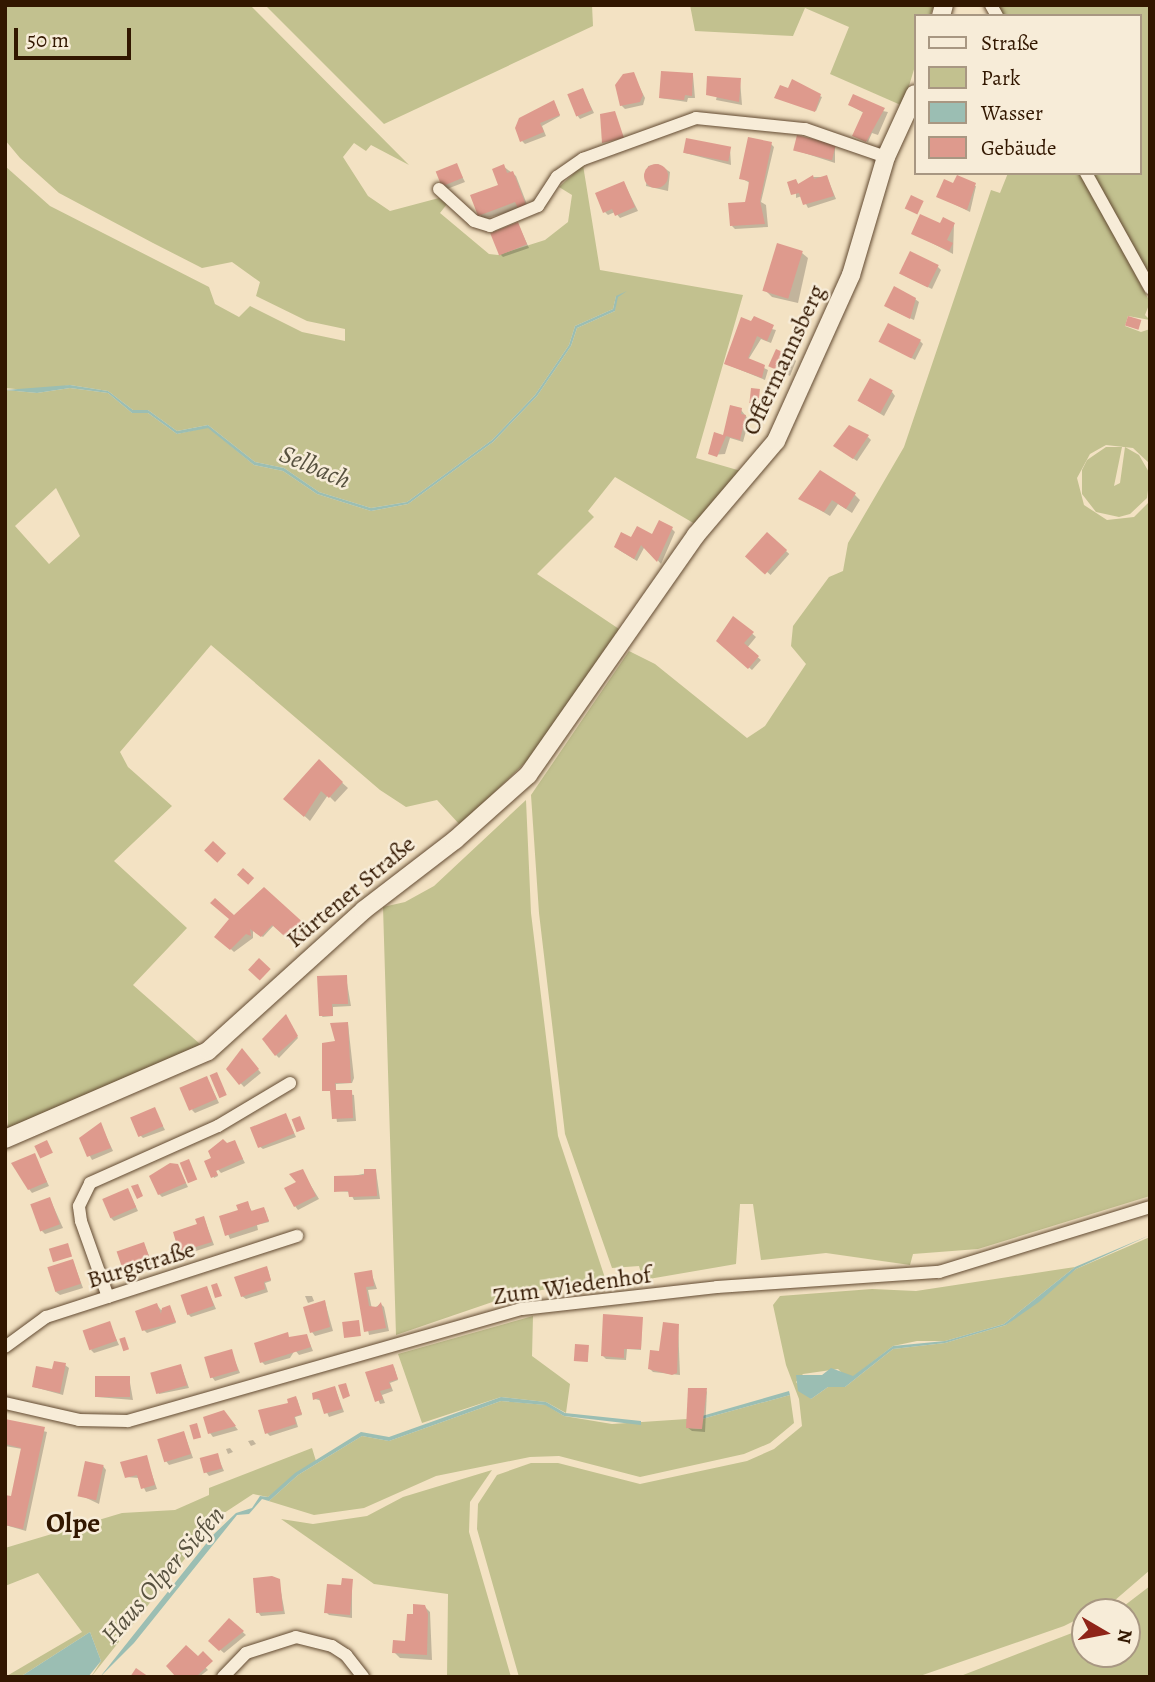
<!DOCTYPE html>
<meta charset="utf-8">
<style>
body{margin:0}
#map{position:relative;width:1155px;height:1682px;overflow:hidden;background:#f3e2c3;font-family:Alegreya,serif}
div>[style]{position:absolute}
.green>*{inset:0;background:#c2c18f}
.water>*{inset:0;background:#9bbeb3}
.shadow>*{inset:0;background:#0003;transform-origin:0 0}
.building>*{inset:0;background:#de9a8d;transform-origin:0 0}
.round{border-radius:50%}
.roads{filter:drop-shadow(0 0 2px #624a31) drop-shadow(0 0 2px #624a31)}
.street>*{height:12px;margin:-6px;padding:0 6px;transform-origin:6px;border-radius:6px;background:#f7ecd8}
.secondary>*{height:18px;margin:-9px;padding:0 9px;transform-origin:9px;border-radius:9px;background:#f7ecd8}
span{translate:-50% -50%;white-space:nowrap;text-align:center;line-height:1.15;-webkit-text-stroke:5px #f7ecd8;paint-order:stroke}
.street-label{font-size:24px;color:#321700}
.water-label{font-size:26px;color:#57513f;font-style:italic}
.quarter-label{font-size:28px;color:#321700;font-weight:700}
.frame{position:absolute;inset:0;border:7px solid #321700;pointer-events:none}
.legend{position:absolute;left:914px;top:14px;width:228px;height:161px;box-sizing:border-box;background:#f7ecd8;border:2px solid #a89782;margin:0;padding:9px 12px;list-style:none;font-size:21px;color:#321700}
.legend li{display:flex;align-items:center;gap:14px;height:35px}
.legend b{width:35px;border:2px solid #a89782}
.north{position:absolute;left:1071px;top:1598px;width:70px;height:70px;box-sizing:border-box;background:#f7ecd8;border:2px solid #a89782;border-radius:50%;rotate:100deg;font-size:19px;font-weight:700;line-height:28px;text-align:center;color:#321700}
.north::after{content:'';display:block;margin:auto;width:24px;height:32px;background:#8f2418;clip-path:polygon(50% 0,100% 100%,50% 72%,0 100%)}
.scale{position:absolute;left:14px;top:28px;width:117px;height:32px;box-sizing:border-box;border:4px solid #321700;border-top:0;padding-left:9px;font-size:21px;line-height:24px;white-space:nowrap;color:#321700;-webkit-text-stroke:5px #f7ecd8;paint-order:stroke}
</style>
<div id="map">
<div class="green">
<i style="clip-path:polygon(evenodd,5px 5px,250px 5px,409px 165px,371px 145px,366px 151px,354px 143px,343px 157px,368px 196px,390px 211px,439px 198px,447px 204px,440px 213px,489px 254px,498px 255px,545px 240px,568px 222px,572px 195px,559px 187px,583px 165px,600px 270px,743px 295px,696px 458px,741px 471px,695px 524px,615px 477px,588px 511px,594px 517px,537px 574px,619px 629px,530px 758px,460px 825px,437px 800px,406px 807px,380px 790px,211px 645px,120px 752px,128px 767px,172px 806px,114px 861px,187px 928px,133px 985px,200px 1044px,183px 1057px,8px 1128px,5px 390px,37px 393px,70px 388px,108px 393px,132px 413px,148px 413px,177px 434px,208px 427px,254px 465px,283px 471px,317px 494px,371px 511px,408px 504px,493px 442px,537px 396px,571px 346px,577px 328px,615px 311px,616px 296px,613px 309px,575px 326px,569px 345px,535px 395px,492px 440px,407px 502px,371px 508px,319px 492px,284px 468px,255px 462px,208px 425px,177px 431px,148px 410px,133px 410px,108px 391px,70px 385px,37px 391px,5px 388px,5px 166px,50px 206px,209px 287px,215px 304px,239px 317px,250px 306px,302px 332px,345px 341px,345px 329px,307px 321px,256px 296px,260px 282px,232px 262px,202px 268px,153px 243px,59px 193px,20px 158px,5px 140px,5px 5px,56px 488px,80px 536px,49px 564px,15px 526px,56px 488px)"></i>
<i style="clip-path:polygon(265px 5px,592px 5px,593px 26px,384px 124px)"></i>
<i style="clip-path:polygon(690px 5px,934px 5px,930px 16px,915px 16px,915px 66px,903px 106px,830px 74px,849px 27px,805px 8px,793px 36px,695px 31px)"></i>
<i style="clip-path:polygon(996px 5px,1150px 5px,1150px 276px,1092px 173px,1139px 173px,1139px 16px,1002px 16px)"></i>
<i style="clip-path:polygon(1008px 173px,1081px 173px,1150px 302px,1145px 315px,1150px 320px,1128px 316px,1125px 326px,1141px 332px,1150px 329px,1150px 464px,1133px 448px,1106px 445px,1090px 454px,1077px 478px,1084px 505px,1107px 520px,1134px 517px,1150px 501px,1150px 1196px,978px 1249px,913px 1254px,910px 1265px,826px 1253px,761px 1260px,753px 1204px,740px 1204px,736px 1264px,643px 1280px,639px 1266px,612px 1268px,565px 1134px,539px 913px,531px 795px,629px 651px,655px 664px,747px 738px,765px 726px,806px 664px,791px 646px,793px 626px,829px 577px,843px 571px,848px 543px,904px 447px,991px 190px,1000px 193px)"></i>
<i style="clip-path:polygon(1106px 447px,1122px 447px,1114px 486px,1120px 483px,1125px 447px,1139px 455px,1150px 474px,1147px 498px,1130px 514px,1119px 517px,1096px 512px,1082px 494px,1082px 470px,1087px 460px)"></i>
<i style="clip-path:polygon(526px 800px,531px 913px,558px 1136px,607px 1284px,567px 1285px,507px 1297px,396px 1335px,383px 907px,405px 902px,434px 886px)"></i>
<i style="clip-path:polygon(1150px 1237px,1150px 1570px,1114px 1601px,1064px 1626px,917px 1677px,519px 1677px,477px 1529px,478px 1504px,497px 1475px,531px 1463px,558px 1463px,640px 1484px,747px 1461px,774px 1449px,802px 1426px,799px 1399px,786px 1365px,773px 1305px,780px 1296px,872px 1289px,916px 1291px,1075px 1267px,1004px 1324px,945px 1341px,917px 1341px,893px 1346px,854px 1376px,847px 1378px,838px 1369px,803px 1374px,796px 1382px,811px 1399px,828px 1387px,845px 1387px,893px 1349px,945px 1343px,1006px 1325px,1076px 1269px)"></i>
<i style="clip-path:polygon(533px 1316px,532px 1356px,570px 1384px,566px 1413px,546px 1402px,501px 1397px,422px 1423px,398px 1354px)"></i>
<i style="clip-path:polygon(790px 1395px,794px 1423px,770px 1443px,744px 1454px,640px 1477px,559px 1456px,530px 1457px,436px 1476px,364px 1508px,314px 1515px,262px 1499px,269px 1501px,298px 1475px,362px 1436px,389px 1441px,501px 1401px,546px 1405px,564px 1416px,612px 1424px,687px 1419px,687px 1428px,701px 1429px,702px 1419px)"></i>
<i style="clip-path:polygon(312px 1448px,316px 1461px,268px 1497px,253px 1494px,218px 1517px,91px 1677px,101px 1661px,90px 1632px,20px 1677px,5px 1677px,82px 1632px,38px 1573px,5px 1586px,5px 1548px,122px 1513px,175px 1510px,209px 1495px,209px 1488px)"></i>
<i style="clip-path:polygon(492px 1470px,470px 1502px,469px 1532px,511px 1677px,447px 1677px,448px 1594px,374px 1584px,281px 1519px,313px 1524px,367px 1516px,403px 1497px)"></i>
<i style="clip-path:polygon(1150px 1586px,1150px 1677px,958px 1677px,1085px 1628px,1085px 1654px,1127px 1654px,1127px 1612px,1116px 1612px)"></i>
</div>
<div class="water">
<i style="clip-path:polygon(627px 291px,618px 297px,615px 311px,577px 328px,571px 346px,537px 396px,493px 442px,408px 504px,371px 511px,317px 494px,283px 471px,254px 465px,208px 428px,177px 434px,148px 413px,132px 413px,108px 393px,70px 388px,37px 393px,5px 390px,70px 385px,108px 391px,133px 410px,148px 410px,177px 431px,208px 425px,255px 462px,284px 468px,319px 492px,371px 508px,407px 502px,492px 440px,535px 395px,569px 345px,575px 326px,613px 309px,616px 296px)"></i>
<i style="clip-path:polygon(1150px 1235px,1076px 1269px,1039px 1302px,1006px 1325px,945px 1343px,893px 1349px,845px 1387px,828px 1387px,811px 1399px,798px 1391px,796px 1375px,822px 1375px,831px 1368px,853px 1376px,893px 1346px,945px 1341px,1004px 1324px,1075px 1267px)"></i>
<i style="clip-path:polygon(789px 1391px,790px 1395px,702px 1419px,702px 1416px)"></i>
<i style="clip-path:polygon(501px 1397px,546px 1402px,565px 1413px,641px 1421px,641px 1425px,564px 1416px,545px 1405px,501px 1401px,389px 1441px,362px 1436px,298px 1475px,269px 1501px,262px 1499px,249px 1514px,237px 1515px,134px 1643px,100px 1677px,213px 1535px,236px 1513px,252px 1508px,260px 1496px,268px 1497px,295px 1473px,361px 1432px,389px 1437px)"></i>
<i style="clip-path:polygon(90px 1632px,101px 1661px,88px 1677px,20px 1677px)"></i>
</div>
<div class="shadow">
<i style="clip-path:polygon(633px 74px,645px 98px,643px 105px,625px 109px,621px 105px)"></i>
<i style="clip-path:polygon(693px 75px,695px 98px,688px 98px,687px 102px,660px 98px)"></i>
<i style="clip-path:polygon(740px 80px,742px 105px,716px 100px,717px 96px)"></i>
<i style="clip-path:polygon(583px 90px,594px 113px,580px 119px,577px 115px)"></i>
<i style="clip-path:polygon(808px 91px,822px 97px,816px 111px,776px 98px)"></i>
<i style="clip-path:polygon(555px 104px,560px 116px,542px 126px,546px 136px,525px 144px,522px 141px)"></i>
<i style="clip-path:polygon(850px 105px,888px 112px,878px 135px,872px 133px,868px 142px,856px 136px,864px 113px)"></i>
<i style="clip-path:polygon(771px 144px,774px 147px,761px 202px,766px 205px,768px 227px,735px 229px,732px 226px,749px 203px,750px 183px,741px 178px)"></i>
<i style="clip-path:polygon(835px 147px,835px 163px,795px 150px)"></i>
<i style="clip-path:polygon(730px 149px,731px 165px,685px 153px)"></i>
<i style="clip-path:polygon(658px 164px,670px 172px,668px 191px,646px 186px,648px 166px)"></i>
<i style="clip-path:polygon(456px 165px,465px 182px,447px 189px,444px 186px)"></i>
<i style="clip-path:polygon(503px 166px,516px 176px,528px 207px,483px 219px,480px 215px,500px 186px)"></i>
<i style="clip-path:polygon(812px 177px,827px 177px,836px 199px,808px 208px,802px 196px,796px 198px,796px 181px,799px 185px)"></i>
<i style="clip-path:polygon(624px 183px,638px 211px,620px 218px,615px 212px,608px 215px,605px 212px)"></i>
<i style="clip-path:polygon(954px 185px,976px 186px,970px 212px,938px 196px)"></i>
<i style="clip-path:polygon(518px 224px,529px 248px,503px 257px,500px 254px)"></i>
<i style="clip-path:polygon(954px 224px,953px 254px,913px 233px,941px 226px)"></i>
<i style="clip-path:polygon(802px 253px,808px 258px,798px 303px,772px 297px,767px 292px)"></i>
<i style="clip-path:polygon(938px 267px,941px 270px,932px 289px,905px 276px)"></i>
<i style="clip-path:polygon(915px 299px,919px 302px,914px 320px,890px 309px)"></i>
<i style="clip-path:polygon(750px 324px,776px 330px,771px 343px,761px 339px,748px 360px,768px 370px,765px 380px,726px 364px)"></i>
<i style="clip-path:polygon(920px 341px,923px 344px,915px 360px,885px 343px)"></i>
<i style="clip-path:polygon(793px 358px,796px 361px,790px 376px,771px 366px)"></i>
<i style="clip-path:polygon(892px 392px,895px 396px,884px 416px,859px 401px)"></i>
<i style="clip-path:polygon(741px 410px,749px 420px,743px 442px,730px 438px,725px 454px,711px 455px)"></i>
<i style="clip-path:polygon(868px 437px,871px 440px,857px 461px,839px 449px)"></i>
<i style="clip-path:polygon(855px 495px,860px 500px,852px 513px,838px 504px,830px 516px,801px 499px)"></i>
<i style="clip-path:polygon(672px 529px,675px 532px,661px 564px,645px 546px,637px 561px,619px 550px,632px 540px)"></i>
<i style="left:767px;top:534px;width:30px;height:28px;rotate:42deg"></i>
<i style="clip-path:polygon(734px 618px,756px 637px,747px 648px,761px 660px,752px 670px,718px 641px)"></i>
<i style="clip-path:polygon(319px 762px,348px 788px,335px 802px,328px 795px,310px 821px,286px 799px)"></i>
<i style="clip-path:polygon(264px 890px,311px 933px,298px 947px,274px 925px,263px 937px,253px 930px,253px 938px,234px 952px,217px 936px)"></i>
<i style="clip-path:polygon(346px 977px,351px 1006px,333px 1007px,333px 1016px,322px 1017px)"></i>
<i style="clip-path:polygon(286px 1017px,298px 1038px,279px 1058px,276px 1055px)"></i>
<i style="clip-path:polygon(348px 1024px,354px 1078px,352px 1083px,336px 1084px,336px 1092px,354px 1095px,356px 1121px,337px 1122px,332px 1091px,324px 1091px)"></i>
<i style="clip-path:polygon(242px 1050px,261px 1073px,244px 1087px,228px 1069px)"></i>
<i style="clip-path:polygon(207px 1078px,219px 1103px,195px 1113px,192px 1110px)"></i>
<i style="clip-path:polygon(154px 1109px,165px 1130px,143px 1138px,140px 1135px)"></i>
<i style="clip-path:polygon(286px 1115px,296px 1137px,263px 1149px,259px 1146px)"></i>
<i style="clip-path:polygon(101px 1125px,113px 1151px,92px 1160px,81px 1139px)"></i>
<i style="clip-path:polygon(222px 1141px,227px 1145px,234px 1142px,245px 1163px,221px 1173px,214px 1165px,218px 1176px,214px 1178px,207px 1162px,216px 1166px,210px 1152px)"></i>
<i style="clip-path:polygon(34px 1155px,49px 1186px,32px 1193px,29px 1189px)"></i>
<i style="clip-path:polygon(177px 1165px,188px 1187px,162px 1197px,159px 1194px)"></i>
<i style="clip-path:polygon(302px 1171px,319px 1199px,298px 1210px,295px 1206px)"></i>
<i style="clip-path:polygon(376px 1171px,380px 1199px,354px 1200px,350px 1192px,336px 1191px,349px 1177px)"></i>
<i style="clip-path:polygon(128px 1190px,138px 1211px,114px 1221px,111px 1218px)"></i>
<i style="clip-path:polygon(50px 1199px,63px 1228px,45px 1234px,42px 1231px)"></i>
<i style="clip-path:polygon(247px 1203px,253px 1213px,265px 1210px,269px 1222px,257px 1225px,258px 1230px,230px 1239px,221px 1217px,240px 1212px)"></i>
<i style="clip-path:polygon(204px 1218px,214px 1245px,184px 1255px,181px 1251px)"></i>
<i style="clip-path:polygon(144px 1244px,153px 1265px,127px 1274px,124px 1270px)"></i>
<i style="clip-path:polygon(73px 1261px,83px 1288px,60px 1295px,56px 1292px)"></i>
<i style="clip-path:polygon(268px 1270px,271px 1281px,265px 1283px,268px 1292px,246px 1299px,242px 1296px)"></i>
<i style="clip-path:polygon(371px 1272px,377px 1289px,368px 1290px,372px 1309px,381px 1304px,384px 1307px,389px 1331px,369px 1335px,356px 1275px)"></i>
<i style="clip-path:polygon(207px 1288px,216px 1309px,191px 1317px,188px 1314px)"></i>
<i style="clip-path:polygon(305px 1296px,312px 1296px,314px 1301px,308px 1303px)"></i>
<i style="clip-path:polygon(325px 1302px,333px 1331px,315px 1336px,312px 1332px)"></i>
<i style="clip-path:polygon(157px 1305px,161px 1310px,170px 1307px,176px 1323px,147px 1333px,144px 1330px)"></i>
<i style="clip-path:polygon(642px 1318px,641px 1350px,627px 1349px,626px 1360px,606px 1359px,602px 1355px)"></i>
<i style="clip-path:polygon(109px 1323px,119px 1345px,94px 1353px,91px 1350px)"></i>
<i style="clip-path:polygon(678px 1325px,680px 1375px,653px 1372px,650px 1369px)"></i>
<i style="clip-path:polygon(307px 1336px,313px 1351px,299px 1355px,295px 1350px,290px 1358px,265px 1365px,262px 1362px,290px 1339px)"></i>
<i style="clip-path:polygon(231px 1351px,240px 1373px,215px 1381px,212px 1377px)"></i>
<i style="clip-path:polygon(65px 1365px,69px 1368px,63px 1395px,34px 1387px)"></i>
<i style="clip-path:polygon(181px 1366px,189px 1388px,159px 1394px,158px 1392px)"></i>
<i style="clip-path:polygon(383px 1367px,394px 1367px,398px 1380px,390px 1383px,393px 1391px,382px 1395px,385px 1403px,380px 1404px,367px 1373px)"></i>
<i style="clip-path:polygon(129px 1377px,133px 1400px,97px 1397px)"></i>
<i style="clip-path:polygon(335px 1388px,344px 1412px,329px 1417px,322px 1401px,315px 1399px)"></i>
<i style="clip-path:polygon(707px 1390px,705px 1432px,692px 1431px,688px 1428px)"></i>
<i style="clip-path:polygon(297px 1399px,302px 1415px,295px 1417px,298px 1427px,270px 1436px,267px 1433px)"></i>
<i style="clip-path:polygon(227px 1416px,238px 1430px,213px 1437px,210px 1433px)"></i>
<i style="clip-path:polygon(5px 1421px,47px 1432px,26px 1531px,5px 1525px,5px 1497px,12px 1498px,22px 1449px,5px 1446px)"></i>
<i style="clip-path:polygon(184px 1433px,193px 1458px,169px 1465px,166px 1461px)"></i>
<i style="clip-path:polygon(253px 1440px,256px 1444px,251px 1446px,248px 1441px)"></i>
<i style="clip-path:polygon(226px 1449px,230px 1448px,233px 1452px,228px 1454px)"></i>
<i style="clip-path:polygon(217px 1455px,224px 1471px,209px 1476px,206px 1472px)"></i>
<i style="clip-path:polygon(146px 1457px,157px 1489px,146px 1492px,139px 1478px,126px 1477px)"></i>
<i style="clip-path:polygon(103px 1466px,106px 1470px,99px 1504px,80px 1495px)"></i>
<i style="clip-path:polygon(279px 1581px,285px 1614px,261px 1616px,258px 1612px)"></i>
<i style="clip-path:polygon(352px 1581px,352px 1618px,329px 1615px,326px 1612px)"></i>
<i style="clip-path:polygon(425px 1607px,430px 1612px,432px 1660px,400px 1658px,394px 1652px,407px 1643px)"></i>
<i style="clip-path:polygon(229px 1620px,246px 1635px,224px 1653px,210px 1641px)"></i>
<i style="clip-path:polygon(186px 1648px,208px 1670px,199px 1677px,180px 1677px)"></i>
</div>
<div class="building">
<i style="clip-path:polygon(661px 71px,693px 73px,692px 96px,685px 95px,684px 100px,659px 98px)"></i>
<i style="clip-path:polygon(634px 72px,643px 95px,640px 102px,620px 106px,615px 85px,623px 74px)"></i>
<i style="clip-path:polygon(707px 76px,741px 78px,739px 102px,706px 95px)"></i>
<i style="clip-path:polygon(792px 79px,821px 94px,815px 112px,774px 98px,780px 85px,788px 88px)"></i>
<i style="left:583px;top:88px;width:24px;height:17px;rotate:68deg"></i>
<i style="clip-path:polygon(853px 94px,885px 108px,866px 142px,852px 136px,863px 112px,848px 105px)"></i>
<i style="clip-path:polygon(554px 100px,560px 115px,540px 123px,544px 132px,520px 142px,515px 128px,519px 118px)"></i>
<i style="clip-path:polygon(615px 111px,624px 138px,602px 143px,600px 114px)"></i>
<i style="left:797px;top:135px;width:40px;height:16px;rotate:14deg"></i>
<i style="clip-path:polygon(748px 137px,772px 142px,760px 201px,765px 224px,730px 226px,728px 203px,745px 202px,748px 188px,749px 181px,739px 179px)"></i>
<i style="left:686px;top:138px;width:46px;height:15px;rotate:11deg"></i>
<i style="left:457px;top:163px;width:16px;height:23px;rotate:68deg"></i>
<i class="round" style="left:644px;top:164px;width:24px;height:24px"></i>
<i style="clip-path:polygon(504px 164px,507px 173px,513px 171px,526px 205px,518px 208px,515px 202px,478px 216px,470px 195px,498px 185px,492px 169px)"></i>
<i style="clip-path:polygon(813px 175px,814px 179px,827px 175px,834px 196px,803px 205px,799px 193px,791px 195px,787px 182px,796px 179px,798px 184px)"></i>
<i style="clip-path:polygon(957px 175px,976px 183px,967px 210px,936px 197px,944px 179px,953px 183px)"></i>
<i style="clip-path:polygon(624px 181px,635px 207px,615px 216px,612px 209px,603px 213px,595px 193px)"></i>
<i style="left:911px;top:195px;width:14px;height:15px;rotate:25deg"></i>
<i style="clip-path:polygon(920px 214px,940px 223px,943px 217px,955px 223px,947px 240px,953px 243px,949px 251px,911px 234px)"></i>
<i style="left:518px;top:222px;width:24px;height:30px;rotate:68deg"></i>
<i style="left:777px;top:243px;width:27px;height:50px;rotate:17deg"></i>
<i style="left:910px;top:251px;width:32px;height:25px;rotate:26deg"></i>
<i style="clip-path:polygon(894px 286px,916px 298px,910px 319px,884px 306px)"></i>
<i style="clip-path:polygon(754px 316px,774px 325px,767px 341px,757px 336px,748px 358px,765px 365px,762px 378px,724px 364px,741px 317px,751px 321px)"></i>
<i style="left:1128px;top:316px;width:14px;height:10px;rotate:17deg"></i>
<i style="left:888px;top:323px;width:37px;height:21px;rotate:27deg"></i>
<i style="left:776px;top:349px;width:20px;height:19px;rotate:24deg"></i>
<i style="left:870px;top:378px;width:26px;height:26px;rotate:29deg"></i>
<i style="left:751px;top:388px;width:9px;height:15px;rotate:6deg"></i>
<i style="clip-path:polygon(730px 405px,742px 408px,741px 414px,746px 415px,740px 440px,726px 436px,717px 457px,708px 454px,714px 432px,723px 435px)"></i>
<i style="clip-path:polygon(849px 425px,869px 435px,853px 459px,833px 446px)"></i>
<i style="clip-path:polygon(820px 470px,856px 493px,846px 509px,832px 500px,824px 512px,798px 499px)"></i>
<i style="clip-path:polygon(659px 520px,673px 527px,657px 562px,641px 545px,634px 559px,614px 547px,621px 532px,631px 537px,637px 526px,652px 534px)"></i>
<i style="left:767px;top:532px;width:27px;height:33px;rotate:42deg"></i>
<i style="clip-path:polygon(733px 616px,754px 632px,744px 643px,759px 656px,748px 669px,716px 641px)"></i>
<i style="clip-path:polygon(319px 759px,343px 782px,329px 798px,321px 791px,304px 817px,283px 799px)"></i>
<i style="left:213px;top:841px;width:18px;height:13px;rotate:43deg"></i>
<i style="left:243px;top:868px;width:15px;height:9px;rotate:42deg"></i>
<i style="clip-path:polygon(264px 887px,307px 926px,292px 943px,272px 925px,261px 937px,250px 929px,251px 936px,246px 934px,230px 950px,214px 937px,229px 919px,210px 903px,215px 898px,234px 915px)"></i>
<i style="left:259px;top:958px;width:16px;height:16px;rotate:43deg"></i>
<i style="clip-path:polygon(347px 975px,348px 1004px,332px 1004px,333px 1016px,319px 1016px,317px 976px)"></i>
<i style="clip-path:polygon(286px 1014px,298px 1036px,275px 1056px,262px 1039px)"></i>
<i style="clip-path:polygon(348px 1022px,351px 1083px,335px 1083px,336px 1090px,352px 1090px,353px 1118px,332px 1119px,330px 1091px,322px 1091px,322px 1043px,335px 1041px,330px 1023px)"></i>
<i style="clip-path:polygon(242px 1048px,259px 1069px,239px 1085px,226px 1069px)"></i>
<i style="left:217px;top:1072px;width:25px;height:8px;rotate:67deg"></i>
<i style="left:207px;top:1076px;width:25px;height:30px;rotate:67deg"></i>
<i style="left:155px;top:1107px;width:21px;height:27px;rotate:67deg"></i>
<i style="left:286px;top:1113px;width:22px;height:39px;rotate:68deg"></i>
<i style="left:300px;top:1116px;width:14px;height:9px;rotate:69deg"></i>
<i style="clip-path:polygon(101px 1122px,111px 1148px,87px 1157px,79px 1138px)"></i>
<i style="clip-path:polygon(223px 1139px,227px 1143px,235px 1140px,243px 1159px,216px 1171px,218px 1175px,211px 1178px,204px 1161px,211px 1158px,208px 1151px)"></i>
<i style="left:47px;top:1140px;width:14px;height:14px;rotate:65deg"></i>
<i style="clip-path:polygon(35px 1153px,47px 1182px,28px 1190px,11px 1163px)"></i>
<i style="left:189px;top:1159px;width:22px;height:10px;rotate:68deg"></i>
<i style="clip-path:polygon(170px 1163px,178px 1164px,186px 1183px,158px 1195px,149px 1176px)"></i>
<i style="clip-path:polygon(303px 1169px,316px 1196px,294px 1207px,284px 1188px,296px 1182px,289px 1174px)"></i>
<i style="clip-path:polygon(364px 1169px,376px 1169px,377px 1196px,349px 1197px,348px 1191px,334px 1192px,334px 1176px,364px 1175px)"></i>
<i style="clip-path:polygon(138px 1184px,143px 1196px,137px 1199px,131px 1186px)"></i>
<i style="left:128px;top:1188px;width:21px;height:28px;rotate:67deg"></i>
<i style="left:50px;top:1197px;width:29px;height:21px;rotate:70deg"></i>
<i style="clip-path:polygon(248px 1201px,251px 1211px,264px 1207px,269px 1221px,225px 1236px,219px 1216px,238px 1210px,236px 1205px)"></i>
<i style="clip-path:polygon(204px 1216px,212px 1242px,179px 1252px,173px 1232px,197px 1224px,195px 1219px)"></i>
<i style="left:144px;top:1242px;width:21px;height:29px;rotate:71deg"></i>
<i style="left:68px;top:1243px;width:14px;height:20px;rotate:73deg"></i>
<i style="left:73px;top:1259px;width:26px;height:27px;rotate:72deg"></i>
<i style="clip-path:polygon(267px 1266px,271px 1280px,264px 1282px,265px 1289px,241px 1297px,234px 1277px)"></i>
<i style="clip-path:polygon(372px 1270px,374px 1286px,366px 1287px,369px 1306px,377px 1307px,381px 1302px,386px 1328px,364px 1332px,354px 1273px)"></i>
<i style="clip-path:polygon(217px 1283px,222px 1296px,215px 1298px,211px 1285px)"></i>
<i style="left:207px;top:1286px;width:21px;height:28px;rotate:71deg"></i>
<i style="clip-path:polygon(325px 1300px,330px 1327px,310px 1333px,303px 1307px)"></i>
<i style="clip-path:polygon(157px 1303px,161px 1314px,162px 1308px,170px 1305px,176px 1322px,142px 1331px,135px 1311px)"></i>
<i style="clip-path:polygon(603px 1314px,643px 1317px,641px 1349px,624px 1349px,624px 1358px,601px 1356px)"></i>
<i style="left:359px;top:1320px;width:16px;height:17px;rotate:83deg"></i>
<i style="left:110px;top:1321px;width:21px;height:29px;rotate:71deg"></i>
<i style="clip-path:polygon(663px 1322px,679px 1324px,677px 1373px,672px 1375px,648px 1369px,650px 1350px,659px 1351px)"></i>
<i style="clip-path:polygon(288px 1332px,289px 1337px,307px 1334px,311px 1347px,260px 1363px,254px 1343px)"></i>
<i style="left:125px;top:1337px;width:13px;height:6px;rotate:72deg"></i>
<i style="left:575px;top:1344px;width:14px;height:17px;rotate:4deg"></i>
<i style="left:232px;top:1349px;width:22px;height:29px;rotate:74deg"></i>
<i style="clip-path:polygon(54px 1361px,66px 1363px,60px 1393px,32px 1387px,36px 1366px,52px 1369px)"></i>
<i style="left:181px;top:1364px;width:22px;height:32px;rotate:74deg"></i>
<i style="clip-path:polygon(393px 1364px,398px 1379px,389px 1382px,391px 1388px,380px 1391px,383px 1399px,375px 1402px,365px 1372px)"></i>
<i style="left:95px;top:1376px;width:35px;height:21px"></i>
<i style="clip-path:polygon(346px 1383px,350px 1396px,343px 1399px,338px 1385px)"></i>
<i style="clip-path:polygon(335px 1386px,342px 1409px,324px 1414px,319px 1398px,313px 1400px,312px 1393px)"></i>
<i style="clip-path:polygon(688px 1388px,707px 1388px,702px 1429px,686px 1428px)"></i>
<i style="clip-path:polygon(296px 1396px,302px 1414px,294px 1417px,296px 1424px,265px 1434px,258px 1410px,288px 1403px,287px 1399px)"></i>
<i style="clip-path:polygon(224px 1410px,236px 1426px,208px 1434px,203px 1417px)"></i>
<i style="clip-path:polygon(5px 1419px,45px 1427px,23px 1529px,5px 1525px,5px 1495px,11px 1496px,21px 1448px,5px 1444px)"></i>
<i style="left:197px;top:1423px;width:15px;height:8px;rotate:74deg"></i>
<i style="left:184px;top:1431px;width:24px;height:28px;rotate:73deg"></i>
<i style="left:218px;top:1453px;width:16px;height:19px;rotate:75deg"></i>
<i style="clip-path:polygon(147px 1455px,155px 1485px,141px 1489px,137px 1475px,125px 1478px,120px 1462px)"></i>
<i style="left:85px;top:1461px;width:19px;height:36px;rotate:12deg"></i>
<i style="clip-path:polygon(272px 1576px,280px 1579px,283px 1611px,256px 1613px,253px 1578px)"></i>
<i style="clip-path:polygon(342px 1578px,353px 1579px,350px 1615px,324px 1613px,327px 1584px,341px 1585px)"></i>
<i style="clip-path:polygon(413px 1604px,425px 1605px,428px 1614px,427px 1655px,392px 1653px,393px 1640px,405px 1641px,407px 1614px,413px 1614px)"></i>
<i style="clip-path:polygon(229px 1618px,244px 1631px,219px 1651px,208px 1641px)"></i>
<i style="clip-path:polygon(186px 1645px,198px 1656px,203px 1651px,213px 1661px,197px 1676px,176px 1677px,166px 1666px)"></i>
<i style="clip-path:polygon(136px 1668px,149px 1677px,130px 1677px)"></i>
</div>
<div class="roads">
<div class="street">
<i style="left:991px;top:5px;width:13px;rotate:61deg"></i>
<i style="left:1086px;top:173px;width:132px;rotate:60.9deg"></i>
<i style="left:439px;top:189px;width:47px;rotate:42.4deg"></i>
<i style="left:474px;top:221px;width:17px;rotate:17deg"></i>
<i style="left:490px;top:226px;width:52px;rotate:-22.6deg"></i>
<i style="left:538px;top:206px;width:35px;rotate:-57deg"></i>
<i style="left:557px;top:177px;width:32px;rotate:-35deg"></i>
<i style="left:583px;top:159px;width:120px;rotate:-19.9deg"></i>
<i style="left:696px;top:118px;width:110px;rotate:5.8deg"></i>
<i style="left:805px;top:129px;width:86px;rotate:19.1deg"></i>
<i style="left:108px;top:1297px;width:81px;rotate:-109.6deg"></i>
<i style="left:81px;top:1221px;width:15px;rotate:-98deg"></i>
<i style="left:79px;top:1206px;width:25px;rotate:-64deg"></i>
<i style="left:90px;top:1183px;width:140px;rotate:-24deg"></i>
<i style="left:218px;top:1126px;width:84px;rotate:-30.8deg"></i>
<i style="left:5px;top:1347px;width:51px;rotate:-36.2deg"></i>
<i style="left:46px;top:1317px;width:264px;rotate:-17.9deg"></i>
<i style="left:5px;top:1403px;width:76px;rotate:12.9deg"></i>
<i style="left:79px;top:1420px;width:49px;rotate:1.2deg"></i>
<i style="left:128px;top:1421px;width:410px;rotate:-15.9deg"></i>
<i style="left:522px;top:1309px;width:196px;rotate:-6.4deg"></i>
<i style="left:717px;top:1287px;width:223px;rotate:-3.9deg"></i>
<i style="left:939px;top:1272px;width:221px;rotate:-17.1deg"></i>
<i style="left:223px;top:1677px;width:33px;rotate:-46deg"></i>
<i style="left:246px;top:1653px;width:52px;rotate:-17.7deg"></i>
<i style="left:296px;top:1637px;width:37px;rotate:14deg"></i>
<i style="left:332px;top:1646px;width:17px;rotate:33deg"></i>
<i style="left:346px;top:1655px;width:28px;rotate:52deg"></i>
</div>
<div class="secondary">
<i style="left:941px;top:16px;width:11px;rotate:-75deg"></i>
<i style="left:5px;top:1139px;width:221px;rotate:-23.4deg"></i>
<i style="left:208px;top:1051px;width:210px;rotate:-42.1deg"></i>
<i style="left:364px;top:910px;width:115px;rotate:-37.6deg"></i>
<i style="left:455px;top:840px;width:98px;rotate:-41.7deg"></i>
<i style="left:528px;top:775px;width:293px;rotate:-55deg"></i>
<i style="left:696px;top:535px;width:123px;rotate:-49.6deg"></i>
<i style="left:776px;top:441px;width:182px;rotate:-65.7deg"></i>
<i style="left:851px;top:275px;width:123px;rotate:-73.5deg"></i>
<i style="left:886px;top:157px;width:69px;rotate:-65.3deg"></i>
</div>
</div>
<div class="street-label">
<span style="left:784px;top:360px;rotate:-65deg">Offermannsberg</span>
<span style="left:351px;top:892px;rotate:-40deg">Kürtener Straße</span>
<span style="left:141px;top:1265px;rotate:-17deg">Burgstraße</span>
<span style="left:572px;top:1286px;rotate:-8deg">Zum Wiedenhof</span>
</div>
<div class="water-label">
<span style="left:315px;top:467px;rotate:23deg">Selbach</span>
<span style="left:163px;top:1575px;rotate:-49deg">Haus Olper Siefen</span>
</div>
<div class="quarter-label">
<span style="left:73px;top:1523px">Olpe</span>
</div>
<div class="frame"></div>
<ul class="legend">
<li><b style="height:9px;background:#f7ecd8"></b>Straße</li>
<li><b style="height:19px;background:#c2c18f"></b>Park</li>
<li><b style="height:19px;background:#9bbeb3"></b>Wasser</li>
<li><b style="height:19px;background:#de9a8d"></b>Gebäude</li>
</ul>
<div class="north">N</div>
<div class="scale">50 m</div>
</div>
